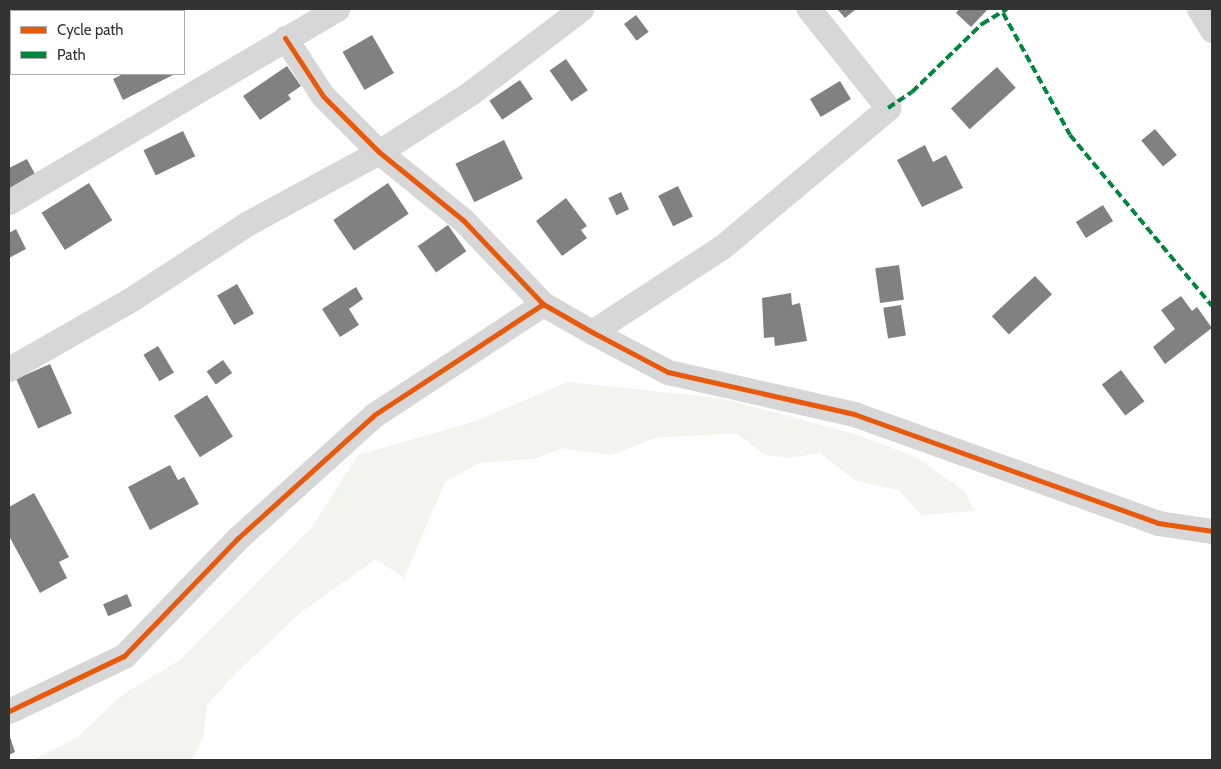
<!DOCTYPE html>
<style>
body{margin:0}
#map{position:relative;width:1221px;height:769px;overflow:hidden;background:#fff;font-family:Cabin,sans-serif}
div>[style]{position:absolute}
.green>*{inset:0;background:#f1f5ed}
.building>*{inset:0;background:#818181;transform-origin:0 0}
.path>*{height:3px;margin-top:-1.5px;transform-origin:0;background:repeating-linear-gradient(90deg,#d6d6d6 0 2.5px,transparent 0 5px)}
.street>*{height:25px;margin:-12.5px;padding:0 12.5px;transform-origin:12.5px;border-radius:12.5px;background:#d7d7d7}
.quiet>*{height:4px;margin-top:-2px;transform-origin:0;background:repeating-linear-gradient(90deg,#00873e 0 8px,transparent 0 12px)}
.cycleway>*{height:5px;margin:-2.5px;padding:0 2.5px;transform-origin:2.5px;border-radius:2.5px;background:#e8590c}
span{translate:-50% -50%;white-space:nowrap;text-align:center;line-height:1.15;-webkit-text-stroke:5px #fff;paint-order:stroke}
.frame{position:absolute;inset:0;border:10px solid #333;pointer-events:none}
.legend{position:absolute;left:10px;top:10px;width:175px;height:65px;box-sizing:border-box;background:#fff;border:1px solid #adadad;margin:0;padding:6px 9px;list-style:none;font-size:15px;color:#333}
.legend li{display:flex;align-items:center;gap:10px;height:25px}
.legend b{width:25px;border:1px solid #adadad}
</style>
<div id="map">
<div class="green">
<i style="clip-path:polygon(568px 382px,720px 398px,855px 434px,916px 457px,964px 491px,974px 511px,921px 515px,899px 490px,856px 481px,820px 453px,790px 458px,765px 455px,736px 433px,655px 438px,611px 455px,563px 448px,534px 459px,479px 463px,445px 482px,404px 578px,376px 559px,300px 613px,236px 673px,207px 705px,203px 738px,192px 760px,32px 760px,77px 738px,122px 695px,180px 660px,312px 527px,358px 455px,473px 422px)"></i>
</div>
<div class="building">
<i style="clip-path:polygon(837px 9px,856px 9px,845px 18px)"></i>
<i style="clip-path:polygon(959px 9px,988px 9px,971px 27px,956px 13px)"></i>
<i style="left:636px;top:15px;width:21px;height:15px;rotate:53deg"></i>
<i style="left:372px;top:35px;width:44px;height:34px;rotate:60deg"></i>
<i style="left:566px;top:59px;width:38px;height:20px;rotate:55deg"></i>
<i style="clip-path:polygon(287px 66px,301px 86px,288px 95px,291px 99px,260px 120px,243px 96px)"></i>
<i style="left:997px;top:67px;width:28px;height:62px;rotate:48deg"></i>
<i style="clip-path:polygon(123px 74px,175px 74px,123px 100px,113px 79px)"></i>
<i style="left:520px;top:80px;width:23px;height:37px;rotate:56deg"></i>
<i style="left:840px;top:81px;width:21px;height:35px;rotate:59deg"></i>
<i style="left:1155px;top:129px;width:34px;height:18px;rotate:50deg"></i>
<i style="left:183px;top:131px;width:28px;height:44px;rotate:64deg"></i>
<i style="left:504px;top:140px;width:43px;height:54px;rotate:64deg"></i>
<i style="clip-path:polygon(925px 145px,933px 162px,946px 155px,963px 188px,922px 207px,897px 160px)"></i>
<i style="clip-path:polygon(27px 159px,36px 176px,9px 190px,9px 168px)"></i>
<i style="left:89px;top:183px;width:44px;height:56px;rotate:58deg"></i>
<i style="left:388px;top:183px;width:37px;height:66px;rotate:56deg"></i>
<i style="left:678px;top:186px;width:34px;height:22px;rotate:64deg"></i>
<i style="left:621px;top:192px;width:19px;height:14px;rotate:65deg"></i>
<i style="clip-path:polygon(566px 198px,587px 226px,581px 230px,587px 238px,562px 256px,536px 221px)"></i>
<i style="left:1103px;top:205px;width:19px;height:32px;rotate:58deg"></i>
<i style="left:448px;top:225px;width:32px;height:37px;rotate:55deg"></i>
<i style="clip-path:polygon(16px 229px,26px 249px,9px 258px,9px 233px)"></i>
<i style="left:899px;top:265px;width:35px;height:24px;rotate:82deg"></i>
<i style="left:1035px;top:276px;width:25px;height:59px;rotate:47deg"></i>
<i style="left:237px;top:284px;width:34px;height:23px;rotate:60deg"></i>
<i style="clip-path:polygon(356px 287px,363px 299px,349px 309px,359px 325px,340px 337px,322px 309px)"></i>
<i style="clip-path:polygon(791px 293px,792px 305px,800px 303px,807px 341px,775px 346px,774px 337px,764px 338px,762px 298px)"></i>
<i style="clip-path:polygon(1181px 296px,1192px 311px,1197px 307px,1212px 328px,1165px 364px,1153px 347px,1175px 329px,1161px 310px)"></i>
<i style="left:901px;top:305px;width:31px;height:18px;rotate:81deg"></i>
<i style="left:158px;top:346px;width:31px;height:17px;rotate:59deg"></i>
<i style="left:223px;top:360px;width:16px;height:20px;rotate:55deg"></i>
<i style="left:50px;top:364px;width:54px;height:37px;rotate:66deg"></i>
<i style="left:1121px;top:370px;width:39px;height:24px;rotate:53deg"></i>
<i style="left:207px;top:395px;width:49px;height:39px;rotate:58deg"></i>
<i style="clip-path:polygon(170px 465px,178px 480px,184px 477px,199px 504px,150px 530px,128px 487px)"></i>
<i style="clip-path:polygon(34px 493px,69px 557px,59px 562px,67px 578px,40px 593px,9px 536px,9px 507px)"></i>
<i style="left:127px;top:594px;width:13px;height:26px;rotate:67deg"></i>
<i style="clip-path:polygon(9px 734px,15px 752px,9px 755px)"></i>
</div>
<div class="path">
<i style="left:74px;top:11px;width:4px;rotate:-27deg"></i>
<i style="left:9px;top:52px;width:2px;rotate:-27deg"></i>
</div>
<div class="street">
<i style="left:1199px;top:9px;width:25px;rotate:58deg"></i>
<i style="left:285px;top:38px;width:69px;rotate:56.8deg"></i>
<i style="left:323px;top:96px;width:79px;rotate:45deg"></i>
<i style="left:379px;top:152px;width:108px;rotate:39deg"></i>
<i style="left:463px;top:220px;width:116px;rotate:46.4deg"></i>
<i style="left:543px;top:304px;width:56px;rotate:29.7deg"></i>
<i style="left:592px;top:332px;width:86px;rotate:27.8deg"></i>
<i style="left:668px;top:372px;width:191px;rotate:12.7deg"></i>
<i style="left:854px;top:414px;width:323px;rotate:19.7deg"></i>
<i style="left:1158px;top:523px;width:55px;rotate:8.4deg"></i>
<i style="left:9px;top:202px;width:381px;rotate:-30.5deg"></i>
<i style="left:592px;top:332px;width:155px;rotate:-33.2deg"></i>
<i style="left:722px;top:247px;width:217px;rotate:-39.9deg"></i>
<i style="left:888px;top:108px;width:127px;rotate:-128.6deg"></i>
<i style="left:9px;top:369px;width:139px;rotate:-29.7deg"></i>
<i style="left:130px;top:300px;width:141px;rotate:-33.1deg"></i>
<i style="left:248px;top:223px;width:149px;rotate:-28.5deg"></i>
<i style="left:379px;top:152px;width:107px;rotate:-32.8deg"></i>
<i style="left:469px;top:94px;width:141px;rotate:-37.2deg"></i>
<i style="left:9px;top:711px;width:127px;rotate:-25.6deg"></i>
<i style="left:124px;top:656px;width:164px;rotate:-46deg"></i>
<i style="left:238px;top:538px;width:183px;rotate:-42.1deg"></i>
<i style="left:374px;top:415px;width:202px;rotate:-33.3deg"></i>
</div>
<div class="quiet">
<i style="left:1003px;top:13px;width:139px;rotate:61.2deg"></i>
<i style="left:1070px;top:135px;width:222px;rotate:50.3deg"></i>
<i style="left:888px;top:108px;width:29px;rotate:-34deg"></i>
<i style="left:912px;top:92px;width:98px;rotate:-44.2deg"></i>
<i style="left:982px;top:24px;width:29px;rotate:-31deg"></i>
</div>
<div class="cycleway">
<i style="left:285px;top:38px;width:69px;rotate:56.8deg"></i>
<i style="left:323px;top:96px;width:79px;rotate:45deg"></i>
<i style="left:379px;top:152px;width:108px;rotate:39deg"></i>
<i style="left:463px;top:220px;width:116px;rotate:46.4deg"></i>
<i style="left:543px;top:304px;width:56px;rotate:29.7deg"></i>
<i style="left:592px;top:332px;width:86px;rotate:27.8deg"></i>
<i style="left:668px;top:372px;width:191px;rotate:12.7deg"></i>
<i style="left:854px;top:414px;width:323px;rotate:19.7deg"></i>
<i style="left:1158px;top:523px;width:55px;rotate:8.4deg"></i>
<i style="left:9px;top:711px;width:127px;rotate:-25.6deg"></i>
<i style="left:124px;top:656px;width:164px;rotate:-46deg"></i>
<i style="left:238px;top:538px;width:183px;rotate:-42.1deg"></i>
<i style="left:374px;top:415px;width:202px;rotate:-33.3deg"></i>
</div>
<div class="frame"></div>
<ul class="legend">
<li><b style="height:6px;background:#e8590c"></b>Cycle path</li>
<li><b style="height:6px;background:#00873e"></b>Path</li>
</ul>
</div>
